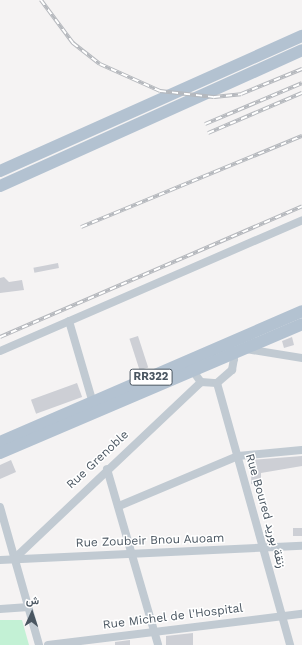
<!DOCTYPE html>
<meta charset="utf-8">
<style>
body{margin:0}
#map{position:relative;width:302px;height:645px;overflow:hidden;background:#f5f3f3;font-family:"Work Sans",Vazirmatn,sans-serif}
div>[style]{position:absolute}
.green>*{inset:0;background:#c3f1d5}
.building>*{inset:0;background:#cdcfd5;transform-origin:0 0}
.street>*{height:8px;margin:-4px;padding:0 4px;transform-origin:4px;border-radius:4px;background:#c1cad2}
.primary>*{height:12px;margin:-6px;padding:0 6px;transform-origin:6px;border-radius:6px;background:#b3c2d1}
.rail>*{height:3.5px;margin-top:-1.75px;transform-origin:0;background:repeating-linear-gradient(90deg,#fff 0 6px,#b5b8bd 0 12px);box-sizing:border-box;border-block:1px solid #b5b8bd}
span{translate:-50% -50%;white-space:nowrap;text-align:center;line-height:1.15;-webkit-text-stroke:3px #fff;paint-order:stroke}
.shield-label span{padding:1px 3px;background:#fff;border:1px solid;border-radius:3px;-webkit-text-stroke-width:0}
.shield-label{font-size:11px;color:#4a5661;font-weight:700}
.street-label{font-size:12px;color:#4a5661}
.north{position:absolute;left:12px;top:593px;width:40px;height:40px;-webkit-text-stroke:3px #fff;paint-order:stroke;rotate:3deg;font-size:11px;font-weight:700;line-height:16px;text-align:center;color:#4a5661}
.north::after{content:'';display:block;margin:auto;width:14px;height:18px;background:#4a5661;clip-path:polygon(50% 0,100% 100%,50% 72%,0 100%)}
</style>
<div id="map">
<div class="green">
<i style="clip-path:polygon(0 620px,22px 620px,29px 645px,0 645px)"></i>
</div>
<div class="building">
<i style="left:58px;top:263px;width:5px;height:25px;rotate:79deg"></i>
<i style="clip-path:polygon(4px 277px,9px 282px,22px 280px,24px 290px,0 293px,0 278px)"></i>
<i style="left:138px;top:336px;width:33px;height:9px;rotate:72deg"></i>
<i style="clip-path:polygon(292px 337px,294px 345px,284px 348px,282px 341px)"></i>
<i style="left:77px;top:383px;width:15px;height:49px;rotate:70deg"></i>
<i style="clip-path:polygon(302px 456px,302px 466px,261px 473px,261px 483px,251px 484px,252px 460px)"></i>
<i style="clip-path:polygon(11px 460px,16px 472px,0 479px,0 465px)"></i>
<i style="left:293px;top:528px;width:9px;height:8px"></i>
<i style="clip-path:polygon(193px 633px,193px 645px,166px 645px,166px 636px)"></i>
<i style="clip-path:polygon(130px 640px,130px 645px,115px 645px,115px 642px)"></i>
</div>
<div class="street">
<i style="left:69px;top:321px;width:85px;rotate:73.7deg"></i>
<i style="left:246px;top:349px;width:57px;rotate:9.1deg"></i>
<i style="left:0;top:351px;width:329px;rotate:-23.4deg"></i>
<i style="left:190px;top:367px;width:19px;rotate:54deg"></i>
<i style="left:201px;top:382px;width:16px;rotate:4deg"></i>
<i style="left:217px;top:383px;width:20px;rotate:-41deg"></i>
<i style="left:232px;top:370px;width:11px;rotate:-80deg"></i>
<i style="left:234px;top:359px;width:9px;rotate:-111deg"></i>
<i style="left:217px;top:383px;width:272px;rotate:74.4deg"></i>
<i style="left:107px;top:469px;width:183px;rotate:73.8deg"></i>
<i style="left:119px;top:506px;width:129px;rotate:-22.8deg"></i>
<i style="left:238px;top:456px;width:64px;rotate:-5.4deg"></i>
<i style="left:0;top:507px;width:143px;rotate:74.2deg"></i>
<i style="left:14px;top:559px;width:257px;rotate:-43.4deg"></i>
<i style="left:0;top:560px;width:302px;rotate:-2.7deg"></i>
<i style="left:0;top:609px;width:29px;rotate:-4deg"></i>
<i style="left:48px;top:645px;width:256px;rotate:-7deg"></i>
</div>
<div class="primary">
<i style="left:0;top:171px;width:331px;rotate:-24.1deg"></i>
<i style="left:0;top:186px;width:331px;rotate:-24.2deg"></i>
<i style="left:0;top:442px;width:329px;rotate:-23.4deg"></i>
<i style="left:0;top:453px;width:328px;rotate:-23.1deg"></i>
</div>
<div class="rail">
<i style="left:41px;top:0;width:54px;rotate:53.3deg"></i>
<i style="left:73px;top:43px;width:34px;rotate:38deg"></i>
<i style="left:100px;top:64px;width:66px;rotate:24.2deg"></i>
<i style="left:160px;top:91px;width:54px;rotate:6.3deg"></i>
<i style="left:214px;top:97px;width:27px;rotate:-6deg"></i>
<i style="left:241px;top:94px;width:66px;rotate:-22.3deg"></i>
<i style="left:205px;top:124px;width:105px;rotate:-22.9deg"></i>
<i style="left:208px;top:133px;width:102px;rotate:-23.1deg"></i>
<i style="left:81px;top:227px;width:239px;rotate:-22.4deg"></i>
<i style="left:0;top:337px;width:329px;rotate:-23.4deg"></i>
</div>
<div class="shield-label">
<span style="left:151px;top:377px">RR322</span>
</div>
<div class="street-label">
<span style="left:98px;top:460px;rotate:-43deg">Rue Grenoble</span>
<span style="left:265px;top:511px;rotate:74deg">Rue Boured زنقة بوريد</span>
<span style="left:150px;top:541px;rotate:-2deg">Rue Zoubeir Bnou Auoam</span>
<span style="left:173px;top:617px;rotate:-7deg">Rue Michel de l'Hospital</span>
</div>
<div class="north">ش</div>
</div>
